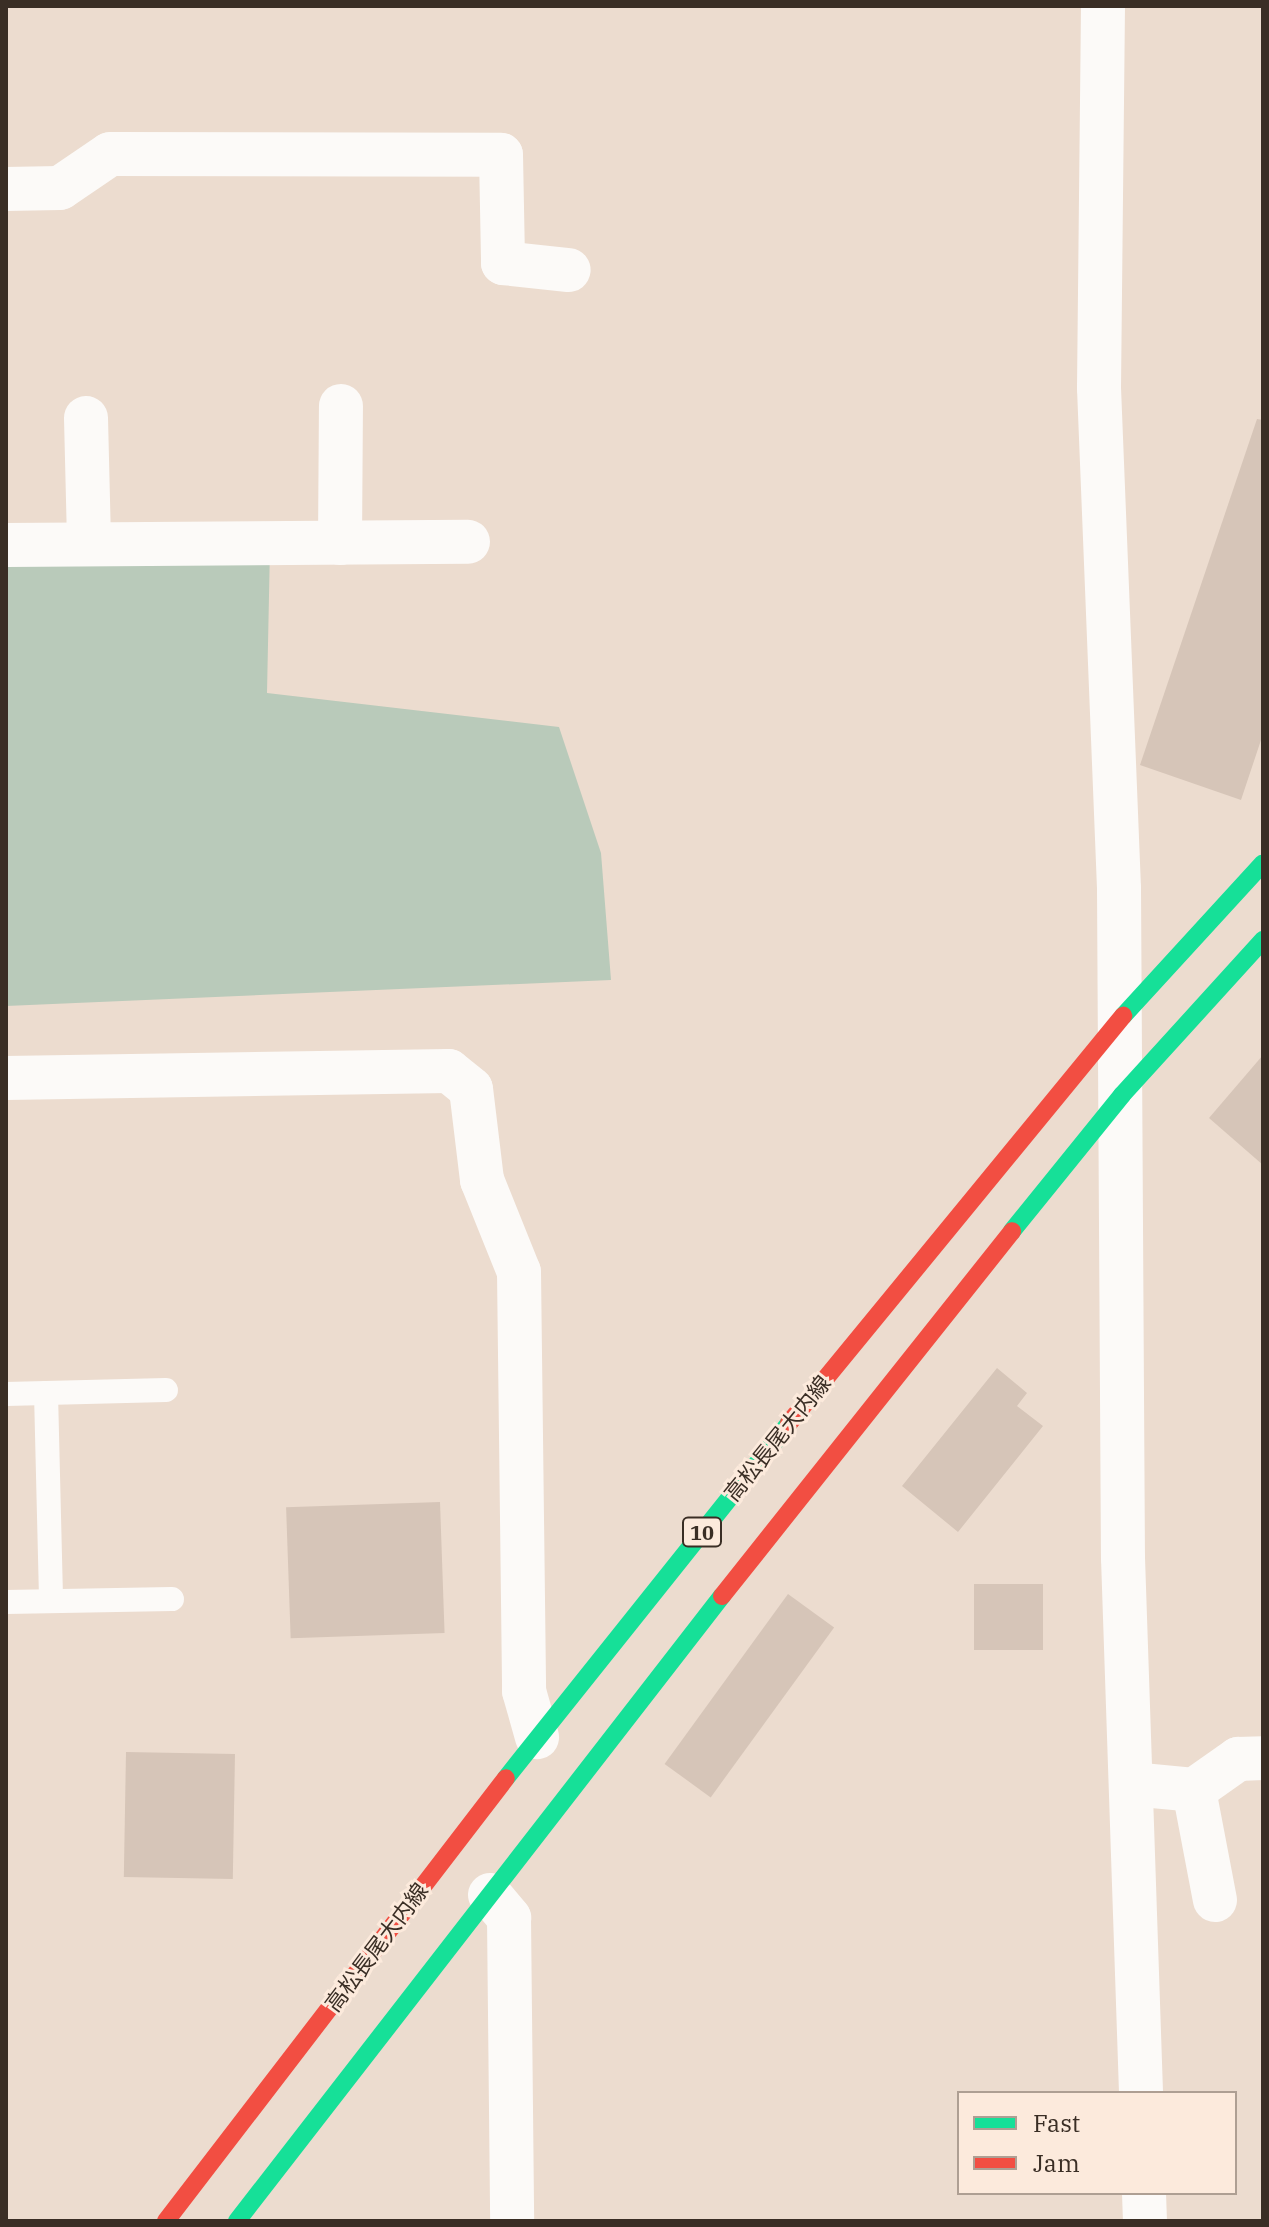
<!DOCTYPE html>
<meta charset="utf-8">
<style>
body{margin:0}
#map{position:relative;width:1269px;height:2227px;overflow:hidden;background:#ecdccf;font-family:"IBM Plex Serif","Noto Sans JP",serif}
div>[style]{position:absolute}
.green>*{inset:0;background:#b9caba}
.building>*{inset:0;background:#d6c5b8;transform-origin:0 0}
.lane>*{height:24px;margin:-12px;padding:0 12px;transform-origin:12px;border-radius:12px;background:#fcfaf8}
.street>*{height:44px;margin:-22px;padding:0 22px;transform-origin:22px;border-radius:22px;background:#fcfaf8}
.fast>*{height:18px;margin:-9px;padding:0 9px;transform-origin:9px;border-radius:9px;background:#16e098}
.jam>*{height:18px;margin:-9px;padding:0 9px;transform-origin:9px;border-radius:9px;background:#f24e42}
span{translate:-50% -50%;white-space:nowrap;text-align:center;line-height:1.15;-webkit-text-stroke:6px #fceadc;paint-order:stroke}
.shield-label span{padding:2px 6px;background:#fceadc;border:2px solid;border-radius:6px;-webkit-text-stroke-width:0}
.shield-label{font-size:20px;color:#3a2e25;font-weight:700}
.street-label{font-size:22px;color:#3a2e25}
.frame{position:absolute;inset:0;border:8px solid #3a2e25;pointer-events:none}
.legend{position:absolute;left:957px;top:2091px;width:280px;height:104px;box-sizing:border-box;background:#fceadc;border:2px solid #ae9f93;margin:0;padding:10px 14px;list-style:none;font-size:24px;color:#3a2e25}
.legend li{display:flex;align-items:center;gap:16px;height:40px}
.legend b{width:40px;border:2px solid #ae9f93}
</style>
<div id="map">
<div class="green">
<i style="clip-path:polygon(270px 547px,267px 693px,559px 727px,601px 853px,611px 980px,6px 1006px,6px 554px)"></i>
</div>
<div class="building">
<i style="clip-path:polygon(1257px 419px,1263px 420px,1263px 734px,1241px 800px,1140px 765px)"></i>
<i style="clip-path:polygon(1263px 1055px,1263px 1165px,1209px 1118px)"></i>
<i style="clip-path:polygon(997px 1368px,1027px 1393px,1017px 1406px,1043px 1426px,958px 1532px,902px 1486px)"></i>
<i style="left:440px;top:1502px;width:131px;height:154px;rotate:88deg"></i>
<i style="left:1043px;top:1584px;width:66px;height:69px;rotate:90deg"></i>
<i style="left:788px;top:1594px;width:57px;height:210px;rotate:36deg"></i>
<i style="left:126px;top:1752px;width:109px;height:125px;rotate:1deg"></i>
</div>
<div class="lane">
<i style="left:46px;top:1393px;width:208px;rotate:88.6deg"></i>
<i style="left:6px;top:1394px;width:160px;rotate:-1.4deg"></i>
<i style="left:6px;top:1602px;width:166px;rotate:-1deg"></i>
</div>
<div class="street">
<i style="left:1103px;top:6px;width:382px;rotate:90.6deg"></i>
<i style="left:1099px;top:388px;width:501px;rotate:87.71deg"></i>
<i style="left:1119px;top:889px;width:669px;rotate:89.66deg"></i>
<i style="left:1123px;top:1558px;width:535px;rotate:88.07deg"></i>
<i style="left:6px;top:189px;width:54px;rotate:-1.1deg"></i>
<i style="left:60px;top:188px;width:60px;rotate:-34.2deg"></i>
<i style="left:110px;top:154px;width:391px;rotate:0.1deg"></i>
<i style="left:501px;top:155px;width:108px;rotate:88.9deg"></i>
<i style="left:503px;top:263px;width:66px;rotate:6.1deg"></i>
<i style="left:86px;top:418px;width:126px;rotate:88.6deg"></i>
<i style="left:340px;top:543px;width:137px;rotate:-89.6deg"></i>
<i style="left:6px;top:545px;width:462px;rotate:-0.4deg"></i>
<i style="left:6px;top:1078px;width:443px;rotate:-0.9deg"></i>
<i style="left:449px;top:1071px;width:28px;rotate:39deg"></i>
<i style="left:471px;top:1089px;width:92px;rotate:83.1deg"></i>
<i style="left:482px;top:1180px;width:99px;rotate:68.1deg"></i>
<i style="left:519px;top:1272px;width:419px;rotate:89.3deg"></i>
<i style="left:524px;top:1691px;width:48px;rotate:74.2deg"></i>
<i style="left:1131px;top:1784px;width:63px;rotate:5.4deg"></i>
<i style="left:1194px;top:1790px;width:54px;rotate:-35.2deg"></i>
<i style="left:1238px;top:1759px;width:25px;rotate:-2deg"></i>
<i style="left:1194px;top:1790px;width:112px;rotate:79.2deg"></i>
<i style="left:490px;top:1895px;width:30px;rotate:50deg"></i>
<i style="left:509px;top:1918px;width:303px;rotate:89.4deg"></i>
<i style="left:1144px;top:2193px;width:28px;rotate:88deg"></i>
</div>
<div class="fast">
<i style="left:1123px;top:1016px;width:207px;rotate:-47.5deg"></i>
<i style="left:1012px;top:1231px;width:175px;rotate:-51deg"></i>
<i style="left:1122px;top:1095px;width:210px;rotate:-47.7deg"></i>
<i style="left:506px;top:1778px;width:454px;rotate:-51.4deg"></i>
<i style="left:237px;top:2221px;width:791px;rotate:-52.19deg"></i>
</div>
<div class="jam">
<i style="left:789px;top:1423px;width:527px;rotate:-50.63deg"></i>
<i style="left:722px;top:1596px;width:466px;rotate:-51.5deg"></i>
<i style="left:166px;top:2221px;width:558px;rotate:-52.49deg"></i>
</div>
<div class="shield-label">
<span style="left:702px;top:1532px">10</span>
</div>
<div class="street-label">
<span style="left:777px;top:1438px;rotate:-51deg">高松長尾大内線</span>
<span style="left:376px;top:1947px;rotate:-53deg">高松長尾大内線</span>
</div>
<div class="frame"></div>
<ul class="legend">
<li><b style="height:10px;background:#16e098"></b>Fast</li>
<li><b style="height:10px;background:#f24e42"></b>Jam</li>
</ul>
</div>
